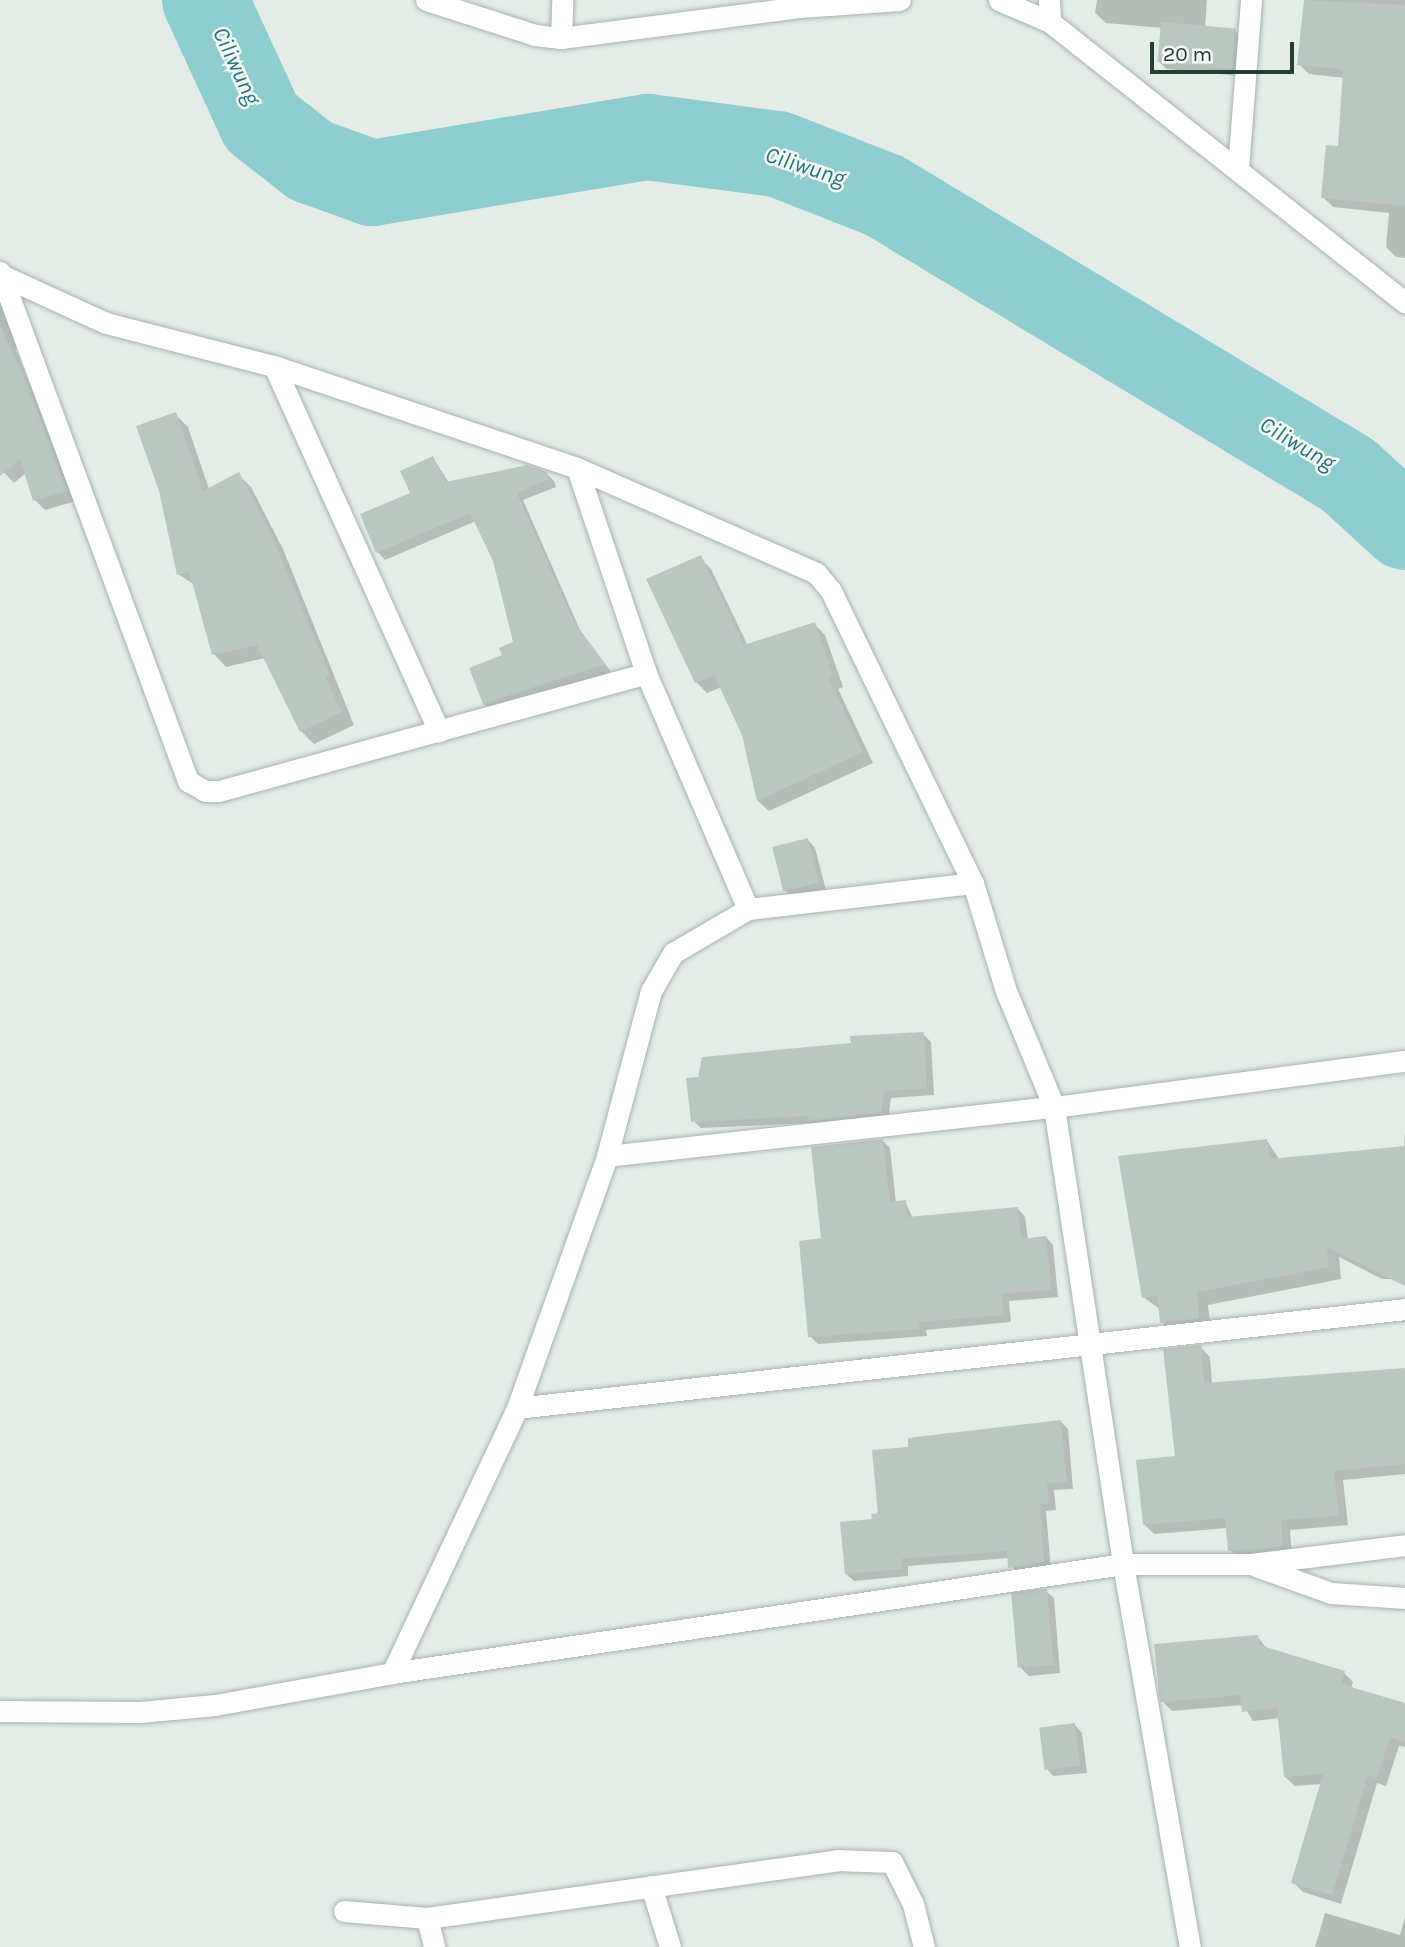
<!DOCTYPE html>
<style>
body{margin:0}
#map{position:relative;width:1405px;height:1947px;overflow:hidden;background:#e3ece7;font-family:Karla,sans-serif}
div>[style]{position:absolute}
.shadow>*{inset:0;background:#0003}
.river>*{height:86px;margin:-43px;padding:0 43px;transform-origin:43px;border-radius:43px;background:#8ecdcf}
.building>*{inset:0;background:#b9c7c0;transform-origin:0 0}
.roads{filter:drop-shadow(0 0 2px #a6b4ad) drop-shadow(0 0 2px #a6b4ad)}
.minor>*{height:21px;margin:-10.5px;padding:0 10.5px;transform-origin:10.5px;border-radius:10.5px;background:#fff}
span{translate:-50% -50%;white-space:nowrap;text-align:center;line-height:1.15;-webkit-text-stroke:5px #f4f9f6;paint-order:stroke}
.water-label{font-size:23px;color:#207377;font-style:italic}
.scale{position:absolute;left:1150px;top:42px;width:144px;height:32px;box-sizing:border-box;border:4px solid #243d33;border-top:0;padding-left:9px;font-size:21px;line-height:24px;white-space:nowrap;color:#243d33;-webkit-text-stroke:5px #f4f9f6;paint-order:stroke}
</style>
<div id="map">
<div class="shadow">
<i style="clip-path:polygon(1097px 0,1207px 0,1205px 28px,1235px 31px,1243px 38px,1240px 76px,1167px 69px,1159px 62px,1162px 28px,1106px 23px,1095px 13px)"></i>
<i style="clip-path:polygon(1306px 0,1405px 0,1405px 258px,1396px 257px,1386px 247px,1389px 213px,1333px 207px,1323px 197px,1339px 148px,1345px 78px,1309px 74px,1299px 64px)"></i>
<i style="clip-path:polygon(0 291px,19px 346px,15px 348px,76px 501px,45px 510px,35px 500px,26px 473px,14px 483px,0 468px)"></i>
<i style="clip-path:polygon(175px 414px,188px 427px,209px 489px,238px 474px,251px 487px,283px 549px,354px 725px,314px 744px,301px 731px,265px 658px,226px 667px,214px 654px,195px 585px,178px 574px)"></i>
<i style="clip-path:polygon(433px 458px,449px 483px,546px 473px,554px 481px,556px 487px,523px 500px,580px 630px,611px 672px,492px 711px,484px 704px,504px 656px,515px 643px,495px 561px,476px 521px,385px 560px,378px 552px)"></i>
<i style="clip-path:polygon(700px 558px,711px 569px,748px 646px,814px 624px,825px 635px,843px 687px,838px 689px,873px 763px,769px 811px,758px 801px,744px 735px,722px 687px,707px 693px,696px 682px)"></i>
<i style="clip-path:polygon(808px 840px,815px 848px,826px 890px,793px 898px,785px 890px)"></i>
<i style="clip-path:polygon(923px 1034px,931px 1042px,934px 1095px,891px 1098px,888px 1120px,817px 1128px,812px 1123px,701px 1128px,693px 1121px)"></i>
<i style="clip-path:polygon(1405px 1132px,1405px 1279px,1382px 1279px,1339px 1257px,1341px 1279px,1208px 1305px,1211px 1331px,1174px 1335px,1162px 1322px,1160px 1309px,1143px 1297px,1267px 1141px,1280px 1160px,1404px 1148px)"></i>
<i style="clip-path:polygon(883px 1141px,890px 1148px,896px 1203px,905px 1202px,913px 1218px,1018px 1209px,1025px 1217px,1028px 1240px,1046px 1237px,1053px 1245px,1058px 1297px,1009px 1301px,1011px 1322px,926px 1330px,927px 1336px,818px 1344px,810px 1336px,822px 1240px)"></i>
<i style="clip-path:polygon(1200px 1347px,1210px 1357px,1212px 1384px,1405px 1372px,1405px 1474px,1343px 1480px,1348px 1525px,1290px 1530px,1292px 1556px,1240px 1560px,1230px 1550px,1228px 1528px,1154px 1534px,1144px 1524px,1177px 1458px)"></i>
<i style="clip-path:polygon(1061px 1422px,1068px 1429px,1073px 1489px,1054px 1490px,1056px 1510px,1046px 1511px,1051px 1570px,1017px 1575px,1009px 1558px,908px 1566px,908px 1576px,854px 1581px,846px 1574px,910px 1448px)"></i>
<i style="clip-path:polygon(1046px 1591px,1054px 1598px,1060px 1673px,1029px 1676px,1021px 1668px)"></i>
<i style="clip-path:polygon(1257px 1636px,1267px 1649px,1344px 1673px,1353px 1682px,1351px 1689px,1405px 1705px,1405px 1747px,1399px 1746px,1386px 1786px,1377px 1783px,1341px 1904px,1303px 1892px,1293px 1882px,1322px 1784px,1295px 1786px,1285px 1777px,1280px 1718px,1253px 1721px,1243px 1705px,1172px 1711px,1162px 1701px)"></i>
<i style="clip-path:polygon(1075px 1725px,1082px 1733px,1087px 1773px,1053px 1776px,1046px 1768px)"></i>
<i style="clip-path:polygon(1325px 1913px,1400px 1935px,1405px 1917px,1405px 1947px,1315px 1947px)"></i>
</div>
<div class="river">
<i style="left:205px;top:0;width:134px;rotate:65.3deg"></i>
<i style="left:261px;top:122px;width:63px;rotate:38deg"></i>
<i style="left:311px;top:161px;width:65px;rotate:19.8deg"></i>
<i style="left:372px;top:183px;width:280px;rotate:-9.5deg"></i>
<i style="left:648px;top:137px;width:131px;rotate:7.5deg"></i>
<i style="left:778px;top:154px;width:115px;rotate:21.4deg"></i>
<i style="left:885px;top:196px;width:541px;rotate:31.07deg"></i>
<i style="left:1348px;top:475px;width:77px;rotate:42.4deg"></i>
</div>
<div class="building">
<i style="clip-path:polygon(1304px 0,1405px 5px,1405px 206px,1321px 198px,1326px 145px,1338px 146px,1343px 69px,1297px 65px)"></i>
<i style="left:1161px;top:22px;width:75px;height:40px;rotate:5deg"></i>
<i style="clip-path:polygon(0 326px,25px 377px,67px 491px,33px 501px,20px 459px,0 476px)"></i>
<i style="clip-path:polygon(176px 412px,203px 491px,239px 472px,271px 534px,330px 675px,325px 677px,342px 712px,300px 732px,257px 645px,212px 655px,189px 571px,177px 575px,159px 491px,136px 426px)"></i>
<i style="clip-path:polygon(433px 456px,445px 482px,528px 465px,547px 472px,549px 479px,517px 493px,573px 620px,605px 664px,483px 704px,469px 668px,502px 655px,499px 648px,513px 642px,493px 561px,470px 513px,376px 553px,360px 514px,410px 493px,400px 471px)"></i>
<i style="clip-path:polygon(701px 555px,744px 645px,815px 622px,833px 676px,829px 678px,863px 752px,757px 801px,742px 735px,714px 675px,695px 683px,646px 579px)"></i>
<i style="left:808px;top:838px;width:46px;height:37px;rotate:76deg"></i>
<i style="clip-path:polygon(924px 1032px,927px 1088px,884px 1091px,881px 1113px,808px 1121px,807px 1116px,691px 1122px,686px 1078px,698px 1077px,702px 1057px,851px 1043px,850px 1036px)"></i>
<i style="clip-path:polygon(883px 1139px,890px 1202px,906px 1200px,907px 1217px,1018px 1207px,1021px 1239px,1046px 1236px,1051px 1290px,1002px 1294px,1004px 1315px,919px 1322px,920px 1329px,808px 1337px,799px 1241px,821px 1238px,811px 1147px)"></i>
<i style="clip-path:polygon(1267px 1139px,1270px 1159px,1405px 1146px,1405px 1286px,1327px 1247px,1329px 1267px,1197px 1292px,1199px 1319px,1160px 1323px,1157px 1295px,1142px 1298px,1118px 1156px)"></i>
<i style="clip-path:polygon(1201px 1345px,1204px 1383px,1405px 1368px,1405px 1464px,1334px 1471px,1339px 1516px,1281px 1520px,1283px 1547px,1228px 1551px,1225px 1518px,1143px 1525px,1136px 1460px,1175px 1456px,1163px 1349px)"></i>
<i style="clip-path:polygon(1061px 1420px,1067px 1482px,1047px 1483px,1049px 1503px,1040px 1504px,1044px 1562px,1008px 1568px,1007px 1551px,901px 1559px,902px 1569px,845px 1574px,840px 1522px,872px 1519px,871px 1514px,878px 1514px,872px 1450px,908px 1447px,908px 1438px)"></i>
<i style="left:1047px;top:1589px;width:76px;height:36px;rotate:85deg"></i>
<i style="clip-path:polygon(1258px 1635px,1259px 1645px,1345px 1671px,1341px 1684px,1405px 1703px,1405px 1742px,1390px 1737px,1377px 1778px,1368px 1775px,1332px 1895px,1291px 1883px,1323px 1774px,1284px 1777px,1277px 1708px,1242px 1712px,1240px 1695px,1160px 1702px,1154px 1644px)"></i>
<i style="left:1075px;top:1723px;width:43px;height:36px;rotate:83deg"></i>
</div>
<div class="roads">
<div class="minor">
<i style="left:426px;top:0;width:114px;rotate:17.8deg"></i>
<i style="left:535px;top:35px;width:26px;rotate:7deg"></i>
<i style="left:561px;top:38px;width:240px;rotate:-7.4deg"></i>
<i style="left:799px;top:7px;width:101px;rotate:-4deg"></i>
<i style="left:999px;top:0;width:56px;rotate:23.3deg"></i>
<i style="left:1050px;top:22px;width:452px;rotate:38.3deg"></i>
<i style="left:1049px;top:0;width:22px;rotate:87deg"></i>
<i style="left:561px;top:38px;width:38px;rotate:-88deg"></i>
<i style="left:1238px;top:169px;width:169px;rotate:-85.6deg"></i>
<i style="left:0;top:272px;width:543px;rotate:69.73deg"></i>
<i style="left:188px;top:781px;width:20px;rotate:30deg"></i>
<i style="left:205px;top:791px;width:14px"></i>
<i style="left:219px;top:791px;width:443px;rotate:-15.4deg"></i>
<i style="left:1px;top:275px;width:115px;rotate:24.6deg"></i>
<i style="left:106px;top:323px;width:173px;rotate:14.4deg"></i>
<i style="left:274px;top:366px;width:320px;rotate:18.6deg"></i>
<i style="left:577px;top:468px;width:261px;rotate:23.7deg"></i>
<i style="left:816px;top:573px;width:23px;rotate:50deg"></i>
<i style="left:831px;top:591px;width:325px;rotate:64.1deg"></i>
<i style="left:973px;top:883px;width:113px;rotate:73deg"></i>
<i style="left:1006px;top:991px;width:126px;rotate:67.5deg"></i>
<i style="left:1054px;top:1107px;width:462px;rotate:81.4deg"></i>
<i style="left:1123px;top:1564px;width:389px;rotate:80.1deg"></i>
<i style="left:274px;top:366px;width:401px;rotate:65.7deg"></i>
<i style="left:748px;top:909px;width:226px;rotate:-6.6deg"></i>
<i style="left:607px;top:1156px;width:450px;rotate:-6.3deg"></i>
<i style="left:1054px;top:1107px;width:354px;rotate:-7.5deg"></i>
<i style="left:517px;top:1408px;width:894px;rotate:-6.36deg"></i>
<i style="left:1256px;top:1566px;width:80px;rotate:19.8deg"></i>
<i style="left:1331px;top:1593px;width:74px;rotate:3.9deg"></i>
<i style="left:392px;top:1673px;width:293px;rotate:-64.7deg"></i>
<i style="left:517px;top:1408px;width:268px;rotate:-70.3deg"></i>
<i style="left:607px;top:1156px;width:171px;rotate:-75.1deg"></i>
<i style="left:651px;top:991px;width:44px;rotate:-59.9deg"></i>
<i style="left:673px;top:953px;width:87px;rotate:-30.4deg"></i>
<i style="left:748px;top:909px;width:257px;rotate:-113.4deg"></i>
<i style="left:646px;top:673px;width:216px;rotate:-108.6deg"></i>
<i style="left:0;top:1711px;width:140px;rotate:0.4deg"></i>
<i style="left:140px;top:1712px;width:75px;rotate:-5.3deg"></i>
<i style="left:215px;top:1705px;width:180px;rotate:-10.2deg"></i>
<i style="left:392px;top:1673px;width:739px;rotate:-8.48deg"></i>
<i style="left:1123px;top:1564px;width:128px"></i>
<i style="left:1251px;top:1564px;width:155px;rotate:-7deg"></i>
<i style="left:651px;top:1886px;width:64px;rotate:72.7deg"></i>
<i style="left:344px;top:1911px;width:83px;rotate:4.8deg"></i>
<i style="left:427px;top:1918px;width:415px;rotate:-8deg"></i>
<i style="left:838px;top:1860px;width:54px;rotate:2.1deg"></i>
<i style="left:892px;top:1862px;width:47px;rotate:63.4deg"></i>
<i style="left:913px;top:1904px;width:44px;rotate:75.7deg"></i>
<i style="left:427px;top:1918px;width:30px;rotate:76deg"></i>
</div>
</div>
<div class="water-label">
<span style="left:236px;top:66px;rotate:65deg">Ciliwung</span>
<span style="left:805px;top:167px;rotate:18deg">Ciliwung</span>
<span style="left:1297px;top:444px;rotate:31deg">Ciliwung</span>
</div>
<div class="scale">20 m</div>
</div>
